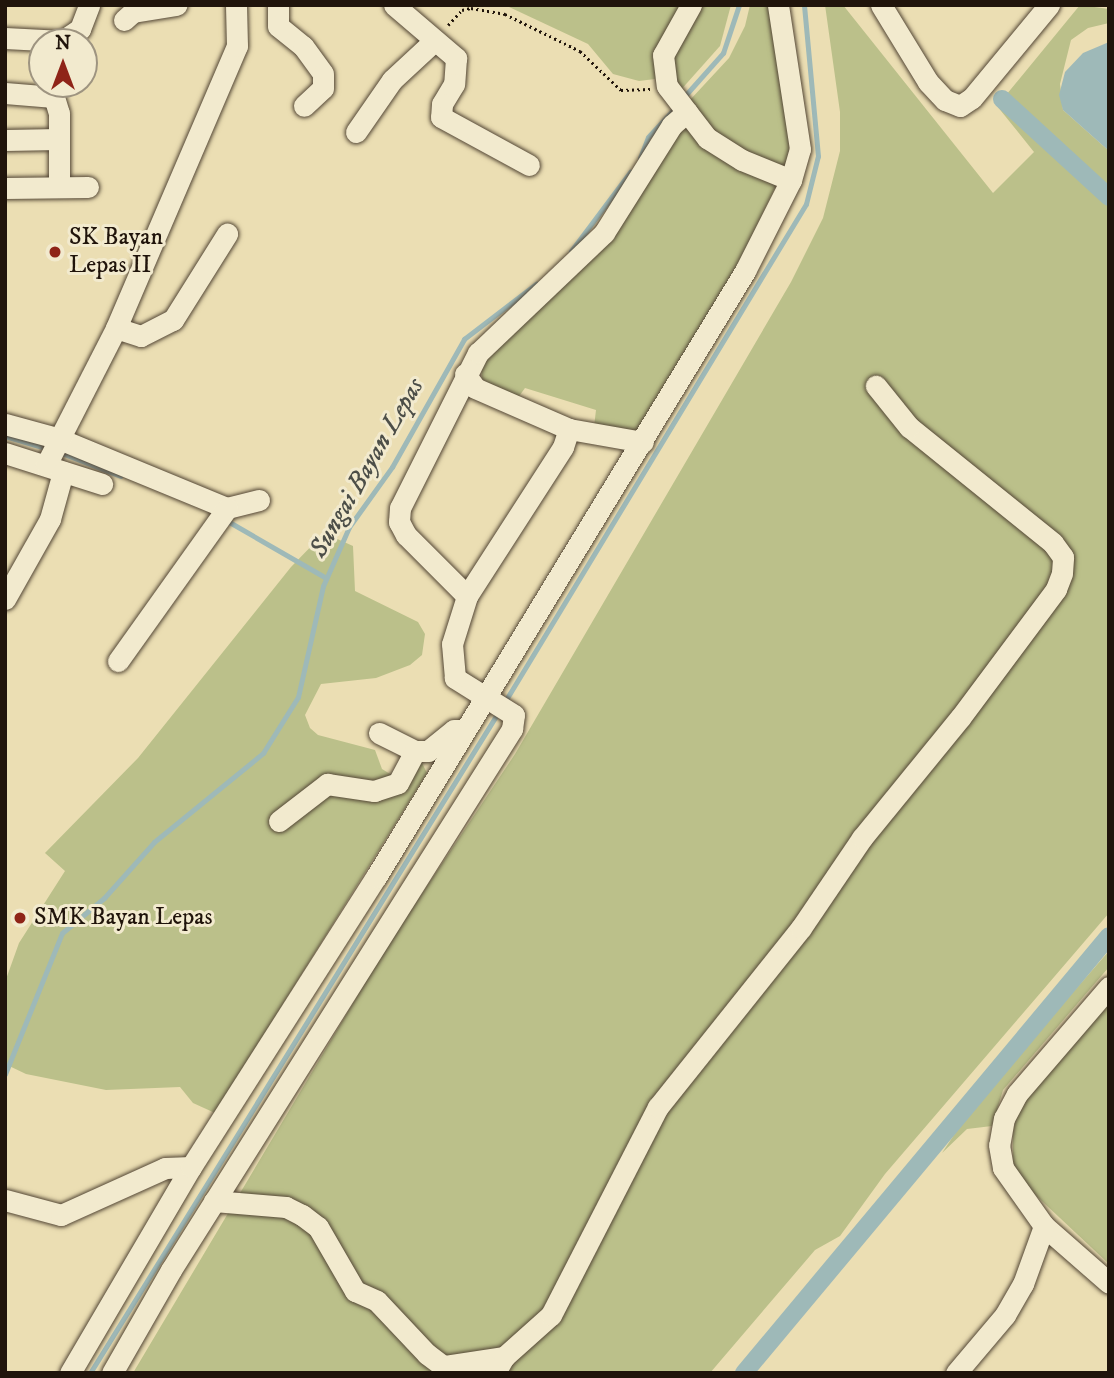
<!DOCTYPE html>
<style>
body{margin:0}
#map{position:relative;width:1114px;height:1378px;overflow:hidden;background:#ebdeb3;font-family:"IM FELL DW Pica",serif}
div>[style]{position:absolute}
.green>*{inset:0;background:#bbc08a}
.water>*{inset:0;background:#9eb9b8}
.stream>*{height:5px;margin:-2.5px;padding:0 2.5px;transform-origin:2.5px;border-radius:2.5px;background:#9eb9b8}
.canal>*{height:18px;margin:-9px;padding:0 9px;transform-origin:9px;border-radius:9px;background:#9eb9b8}
.path>*{height:2.5px;margin-top:-1.25px;transform-origin:0;background:repeating-linear-gradient(90deg,#20140b 0 2px,transparent 0 5.5px)}
.roads{filter:drop-shadow(0 0 2px #534635) drop-shadow(0 0 2px #534635)}
.minor>*{height:21px;margin:-10.5px;padding:0 10.5px;transform-origin:10.5px;border-radius:10.5px;background:#f2eace}
.dots>*{width:19px;height:19px;translate:-50% -50%;box-sizing:border-box;border:4px solid #f2eace;border-radius:50%}
span{translate:-50% -50%;white-space:nowrap;text-align:center;line-height:1.15;-webkit-text-stroke:6px #f2eace;paint-order:stroke}
.poi-label{font-size:24px;color:#20140b}
.left{translate:0 -50%;text-align:left}
.water-label{font-size:26px;color:#4c4e48;font-style:italic}
.frame{position:absolute;inset:0;border:7px solid #20140b;pointer-events:none}
.north{position:absolute;left:28px;top:28px;width:70px;height:70px;box-sizing:border-box;background:#f2eace;border:2px solid #9e9480;border-radius:50%;rotate:0deg;font-size:19px;font-weight:700;line-height:28px;text-align:center;color:#20140b}
.north::after{content:'';display:block;margin:auto;width:24px;height:32px;background:#8f2418;clip-path:polygon(50% 0,100% 100%,50% 72%,0 100%)}
</style>
<div id="map">
<div class="green">
<i style="clip-path:polygon(505px 5px,681px 5px,655px 79px,639px 81px,613px 74px,588px 44px)"></i>
<i style="clip-path:polygon(699px 5px,731px 5px,720px 46px,679px 92px,672px 58px)"></i>
<i style="clip-path:polygon(750px 5px,772px 5px,789px 123px,790px 157px,740px 260px,636px 436px,594px 427px,596px 410px,525px 388px,517px 399px,482px 379px,481px 362px,598px 254px,629px 210px,690px 100px,729px 58px,745px 26px)"></i>
<i style="clip-path:polygon(825px 5px,843px 5px,993px 193px,1034px 152px,997px 106px,1080px 5px,1109px 9px,1109px 23px,1088px 28px,1071px 40px,1060px 84px,1063px 110px,1109px 151px,1109px 913px,885px 1174px,840px 1236px,815px 1250px,710px 1373px,133px 1373px,387px 946px,515px 754px,791px 282px,823px 218px,840px 151px,840px 112px)"></i>
<i style="clip-path:polygon(324px 533px,353px 546px,355px 591px,418px 622px,425px 634px,422px 655px,410px 665px,376px 678px,321px 684px,305px 715px,310px 728px,318px 735px,375px 750px,382px 769px,395px 777px,422px 763px,427px 773px,215px 1113px,193px 1103px,180px 1087px,106px 1090px,26px 1074px,5px 1064px,5px 982px,19px 943px,65px 871px,45px 853px,138px 758px,291px 567px)"></i>
<i style="clip-path:polygon(1109px 951px,1109px 967px,1003px 1090px,992px 1126px,967px 1129px,942px 1153px,972px 1108px)"></i>
<i style="clip-path:polygon(1109px 989px,1109px 1264px,1013px 1174px,1013px 1132px,1021px 1094px)"></i>
</div>
<div class="water">
<i style="clip-path:polygon(1109px 42px,1109px 151px,1063px 110px,1059px 95px,1065px 72px,1083px 53px)"></i>
</div>
<div class="stream">
<i style="left:682px;top:99px;width:62px;rotate:-48.3deg"></i>
<i style="left:723px;top:53px;width:51px;rotate:-71.6deg"></i>
<i style="left:640px;top:158px;width:22px;rotate:-69deg"></i>
<i style="left:648px;top:137px;width:41px;rotate:-47deg"></i>
<i style="left:571px;top:251px;width:99px;rotate:-53.2deg"></i>
<i style="left:5px;top:436px;width:46px;rotate:16.5deg"></i>
<i style="left:59px;top:452px;width:66px;rotate:21.2deg"></i>
<i style="left:224px;top:519px;width:118px;rotate:30deg"></i>
<i style="left:504px;top:703px;width:583px;rotate:-58.82deg"></i>
<i style="left:806px;top:204px;width:49px;rotate:-76deg"></i>
<i style="left:818px;top:156px;width:152px;rotate:-95.3deg"></i>
<i style="left:5px;top:1074px;width:152px;rotate:-68deg"></i>
<i style="left:62px;top:933px;width:55px;rotate:-39.8deg"></i>
<i style="left:104px;top:898px;width:75px;rotate:-48.2deg"></i>
<i style="left:154px;top:842px;width:141px;rotate:-39.2deg"></i>
<i style="left:263px;top:753px;width:66px;rotate:-58deg"></i>
<i style="left:298px;top:697px;width:114px;rotate:-77.3deg"></i>
<i style="left:323px;top:586px;width:64px;rotate:-66.2deg"></i>
<i style="left:349px;top:527px;width:74px;rotate:-54.4deg"></i>
<i style="left:392px;top:467px;width:147px;rotate:-60.6deg"></i>
<i style="left:464px;top:339px;width:91px;rotate:-37.4deg"></i>
<i style="left:90px;top:1373px;width:778px;rotate:-58.29deg"></i>
</div>
<div class="canal">
<i style="left:1002px;top:99px;width:145px;rotate:42.5deg"></i>
<i style="left:744px;top:1373px;width:569px;rotate:-50.13deg"></i>
</div>
<div class="path">
<i style="left:448px;top:25px;width:21px;rotate:-47deg"></i>
<i style="left:462px;top:10px;width:9px;rotate:-13deg"></i>
<i style="left:471px;top:8px;width:35px;rotate:10deg"></i>
<i style="left:505px;top:14px;width:84px;rotate:26.3deg"></i>
<i style="left:580px;top:51px;width:57px;rotate:43.6deg"></i>
<i style="left:621px;top:90px;width:29px;rotate:-2deg"></i>
</div>
<div class="roads">
<div class="minor">
<i style="left:278px;top:5px;width:21px;rotate:90deg"></i>
<i style="left:278px;top:26px;width:32px;rotate:39deg"></i>
<i style="left:303px;top:46px;width:34px;rotate:54deg"></i>
<i style="left:323px;top:74px;width:14px;rotate:90deg"></i>
<i style="left:323px;top:88px;width:26px;rotate:137deg"></i>
<i style="left:394px;top:5px;width:82px;rotate:40.5deg"></i>
<i style="left:456px;top:58px;width:26px;rotate:94deg"></i>
<i style="left:454px;top:84px;width:23px;rotate:121deg"></i>
<i style="left:442px;top:104px;width:13px;rotate:94deg"></i>
<i style="left:441px;top:117px;width:100px;rotate:28.6deg"></i>
<i style="left:691px;top:5px;width:57px;rotate:119.2deg"></i>
<i style="left:663px;top:55px;width:31px;rotate:83deg"></i>
<i style="left:667px;top:86px;width:66px;rotate:52.4deg"></i>
<i style="left:707px;top:138px;width:41px;rotate:32.2deg"></i>
<i style="left:742px;top:160px;width:53px;rotate:22.2deg"></i>
<i style="left:881px;top:5px;width:90px;rotate:58.6deg"></i>
<i style="left:928px;top:82px;width:25px;rotate:47deg"></i>
<i style="left:945px;top:100px;width:16px;rotate:22deg"></i>
<i style="left:960px;top:106px;width:14px;rotate:-34deg"></i>
<i style="left:972px;top:98px;width:121px;rotate:-50.4deg"></i>
<i style="left:124px;top:20px;width:12px;rotate:-42deg"></i>
<i style="left:133px;top:12px;width:44px;rotate:-9.2deg"></i>
<i style="left:5px;top:38px;width:57px;rotate:3deg"></i>
<i style="left:62px;top:41px;width:22px;rotate:-34deg"></i>
<i style="left:80px;top:29px;width:26px;rotate:-69deg"></i>
<i style="left:5px;top:93px;width:49px;rotate:4.7deg"></i>
<i style="left:54px;top:97px;width:17px;rotate:73deg"></i>
<i style="left:59px;top:113px;width:74px;rotate:90deg"></i>
<i style="left:356px;top:132px;width:63px;rotate:-55.3deg"></i>
<i style="left:392px;top:80px;width:57px;rotate:-42.9deg"></i>
<i style="left:5px;top:140px;width:54px;rotate:-1.1deg"></i>
<i style="left:5px;top:188px;width:83px;rotate:-0.7deg"></i>
<i style="left:116px;top:328px;width:26px;rotate:18deg"></i>
<i style="left:141px;top:336px;width:36px;rotate:-27deg"></i>
<i style="left:173px;top:320px;width:102px;rotate:-57.9deg"></i>
<i style="left:465px;top:374px;width:17px;rotate:54deg"></i>
<i style="left:475px;top:388px;width:103px;rotate:23.6deg"></i>
<i style="left:569px;top:429px;width:75px;rotate:10deg"></i>
<i style="left:5px;top:424px;width:54px;rotate:15.1deg"></i>
<i style="left:57px;top:438px;width:184px;rotate:22.4deg"></i>
<i style="left:227px;top:508px;width:33px;rotate:-14deg"></i>
<i style="left:5px;top:453px;width:102px;rotate:17.7deg"></i>
<i style="left:46px;top:465px;width:154px;rotate:-62.9deg"></i>
<i style="left:116px;top:328px;width:307px;rotate:-66.8deg"></i>
<i style="left:237px;top:46px;width:41px;rotate:-91.4deg"></i>
<i style="left:467px;top:596px;width:86px;rotate:-135deg"></i>
<i style="left:406px;top:535px;width:15px;rotate:-118deg"></i>
<i style="left:399px;top:522px;width:14px;rotate:-86deg"></i>
<i style="left:400px;top:508px;width:174px;rotate:-63.3deg"></i>
<i style="left:478px;top:353px;width:174px;rotate:-43.6deg"></i>
<i style="left:604px;top:233px;width:128px;rotate:-57.8deg"></i>
<i style="left:672px;top:125px;width:20px;rotate:-41deg"></i>
<i style="left:5px;top:599px;width:92px;rotate:-60.6deg"></i>
<i style="left:50px;top:519px;width:49px;rotate:-74.5deg"></i>
<i style="left:118px;top:661px;width:188px;rotate:-54.5deg"></i>
<i style="left:379px;top:733px;width:40px;rotate:26.6deg"></i>
<i style="left:415px;top:751px;width:13px"></i>
<i style="left:428px;top:751px;width:33px;rotate:-39deg"></i>
<i style="left:454px;top:730px;width:11px"></i>
<i style="left:279px;top:821px;width:61px;rotate:-37.6deg"></i>
<i style="left:327px;top:784px;width:48px;rotate:8.5deg"></i>
<i style="left:374px;top:791px;width:25px;rotate:-18deg"></i>
<i style="left:398px;top:783px;width:36px;rotate:-62deg"></i>
<i style="left:1109px;top:987px;width:141px;rotate:130.7deg"></i>
<i style="left:1017px;top:1094px;width:27px;rotate:118deg"></i>
<i style="left:1004px;top:1118px;width:27px;rotate:100deg"></i>
<i style="left:999px;top:1145px;width:23px;rotate:80deg"></i>
<i style="left:1003px;top:1168px;width:71px;rotate:54.7deg"></i>
<i style="left:1044px;top:1226px;width:86px;rotate:41.2deg"></i>
<i style="left:5px;top:1200px;width:58px;rotate:15deg"></i>
<i style="left:61px;top:1215px;width:114px;rotate:-24.3deg"></i>
<i style="left:165px;top:1168px;width:26px;rotate:-2deg"></i>
<i style="left:214px;top:1201px;width:72px;rotate:4.8deg"></i>
<i style="left:286px;top:1207px;width:18px;rotate:27deg"></i>
<i style="left:302px;top:1215px;width:20px;rotate:37deg"></i>
<i style="left:318px;top:1227px;width:74px;rotate:60deg"></i>
<i style="left:355px;top:1291px;width:24px;rotate:24deg"></i>
<i style="left:377px;top:1301px;width:73px;rotate:46.7deg"></i>
<i style="left:427px;top:1354px;width:31px;rotate:37deg"></i>
<i style="left:445px;top:1366px;width:60px;rotate:-8.7deg"></i>
<i style="left:70px;top:1373px;width:239px;rotate:-59.6deg"></i>
<i style="left:191px;top:1167px;width:344px;rotate:-57.5deg"></i>
<i style="left:376px;top:877px;width:710px;rotate:-58.66deg"></i>
<i style="left:745px;top:271px;width:102px;rotate:-63.2deg"></i>
<i style="left:791px;top:180px;width:32px;rotate:-74deg"></i>
<i style="left:800px;top:149px;width:146px;rotate:-98.7deg"></i>
<i style="left:112px;top:1373px;width:119px;rotate:-60.2deg"></i>
<i style="left:171px;top:1270px;width:640px;rotate:-57.78deg"></i>
<i style="left:512px;top:729px;width:14px;rotate:-82deg"></i>
<i style="left:514px;top:715px;width:70px;rotate:-147.9deg"></i>
<i style="left:455px;top:678px;width:34px;rotate:-95deg"></i>
<i style="left:452px;top:644px;width:50px;rotate:-72.6deg"></i>
<i style="left:467px;top:596px;width:177px;rotate:-57.2deg"></i>
<i style="left:563px;top:447px;width:19px;rotate:-72deg"></i>
<i style="left:495px;top:1373px;width:18px;rotate:-61deg"></i>
<i style="left:504px;top:1357px;width:63px;rotate:-41.8deg"></i>
<i style="left:551px;top:1315px;width:234px;rotate:-62.8deg"></i>
<i style="left:658px;top:1107px;width:229px;rotate:-51.4deg"></i>
<i style="left:801px;top:928px;width:109px;rotate:-55.9deg"></i>
<i style="left:862px;top:838px;width:155px;rotate:-50.8deg"></i>
<i style="left:960px;top:718px;width:161px;rotate:-53.3deg"></i>
<i style="left:1056px;top:589px;width:17px;rotate:-69deg"></i>
<i style="left:1062px;top:573px;width:16px;rotate:-86deg"></i>
<i style="left:1063px;top:557px;width:17px;rotate:-126deg"></i>
<i style="left:1053px;top:543px;width:185px;rotate:-141.1deg"></i>
<i style="left:909px;top:427px;width:53px;rotate:-128.8deg"></i>
<i style="left:956px;top:1373px;width:76px;rotate:-49.8deg"></i>
<i style="left:1005px;top:1315px;width:36px;rotate:-60deg"></i>
<i style="left:1023px;top:1284px;width:62px;rotate:-70.1deg"></i>
</div>
</div>
<div class="dots">
<i style="left:55px;top:252px;background:#8f2418"></i>
<i style="left:20px;top:918px;background:#8f2418"></i>
</div>
<div class="poi-label">
<span class="left" style="left:69px;top:252px">SK Bayan<br>Lepas II</span>
<span class="left" style="left:34px;top:918px">SMK Bayan Lepas</span>
</div>
<div class="water-label">
<span style="left:367px;top:468px;rotate:-60deg">Sungai Bayan Lepas</span>
</div>
<div class="frame"></div>
<div class="north">N</div>
</div>
